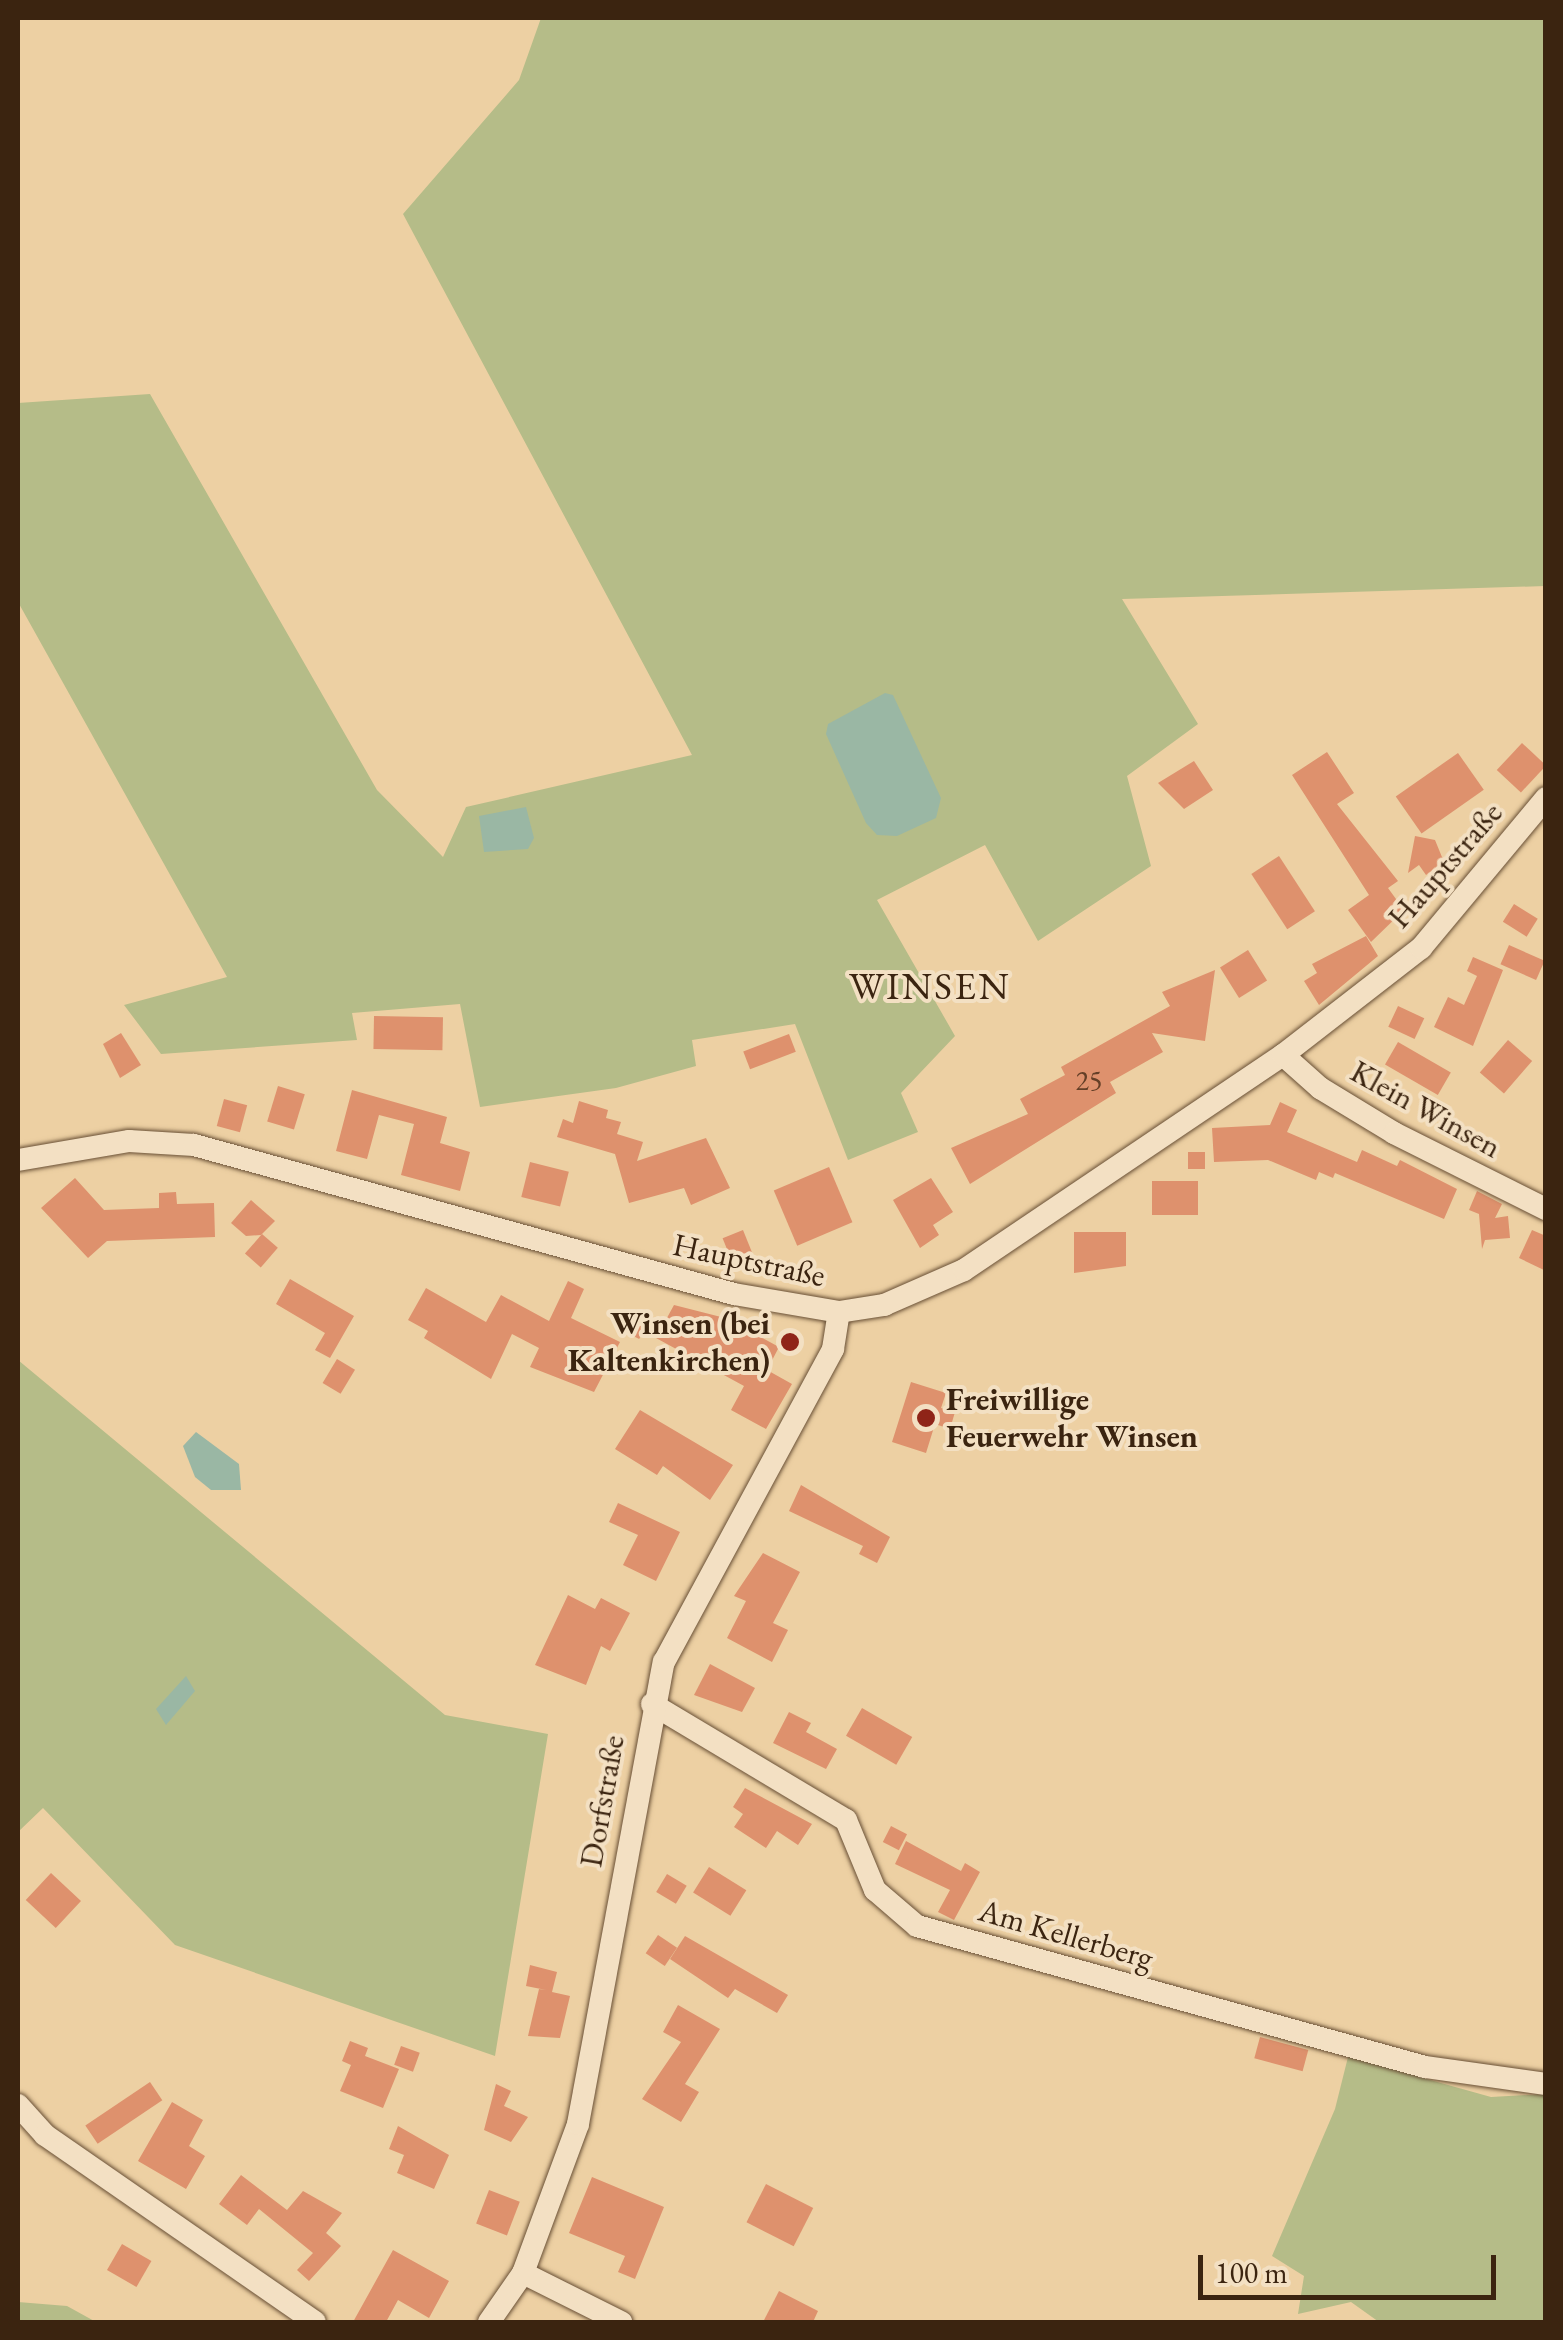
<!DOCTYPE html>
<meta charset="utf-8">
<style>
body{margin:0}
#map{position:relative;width:1563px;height:2340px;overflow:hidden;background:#edd0a3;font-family:"EB Garamond",serif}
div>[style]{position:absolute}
.green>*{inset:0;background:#b5bc88}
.water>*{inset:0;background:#9ab7a4}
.building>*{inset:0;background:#de916d;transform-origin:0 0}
.roads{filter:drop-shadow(0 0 2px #684f35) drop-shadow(0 0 2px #684f35)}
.minor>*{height:22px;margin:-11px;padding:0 11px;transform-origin:11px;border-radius:11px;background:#f3e0c3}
.dots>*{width:28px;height:28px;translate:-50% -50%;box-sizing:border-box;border:5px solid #f3e0c3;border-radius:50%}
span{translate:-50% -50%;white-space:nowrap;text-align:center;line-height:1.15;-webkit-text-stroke:8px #f3e0c3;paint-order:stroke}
.number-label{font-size:28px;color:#643f27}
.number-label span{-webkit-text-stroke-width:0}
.street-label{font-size:32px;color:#3b2410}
.poi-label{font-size:32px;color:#3b2410;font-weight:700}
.right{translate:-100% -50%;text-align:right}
.left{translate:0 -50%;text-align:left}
.quarter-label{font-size:38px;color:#3b2410;letter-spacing:2.5px}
.frame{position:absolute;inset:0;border:20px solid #3b2410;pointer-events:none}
.scale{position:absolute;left:1198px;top:2255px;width:298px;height:45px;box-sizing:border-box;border:5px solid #3b2410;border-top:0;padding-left:12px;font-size:30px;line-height:35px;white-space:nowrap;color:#3b2410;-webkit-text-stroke:8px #f3e0c3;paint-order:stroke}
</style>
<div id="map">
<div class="green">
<i style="clip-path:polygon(541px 18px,1545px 18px,1545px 586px,1122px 599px,1198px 724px,1127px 776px,1151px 866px,1038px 941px,985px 845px,877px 900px,955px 1036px,901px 1093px,918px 1132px,848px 1160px,795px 1024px,692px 1040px,696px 1066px,616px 1088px,480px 1107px,460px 1004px,352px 1013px,357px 1040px,161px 1054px,124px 1005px,227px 977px,18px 602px,18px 403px,150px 394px,377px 790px,443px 857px,466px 807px,692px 755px,403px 214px,519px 80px)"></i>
<i style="clip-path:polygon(18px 1360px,445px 1715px,548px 1734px,495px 2056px,175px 1945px,43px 1808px,18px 1832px)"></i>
<i style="clip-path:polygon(1348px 2057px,1491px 2097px,1545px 2094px,1545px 2322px,1379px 2322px,1351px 2302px,1298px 2314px,1304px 2276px,1272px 2256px,1335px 2109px)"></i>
<i style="clip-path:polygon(18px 2302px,67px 2306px,96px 2322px,18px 2322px)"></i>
</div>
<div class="water">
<i style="clip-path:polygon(885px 693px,893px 695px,941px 798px,936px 818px,897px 836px,877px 835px,866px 823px,826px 734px,828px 724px)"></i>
<i style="clip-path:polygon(526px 807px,534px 838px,528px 849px,484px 852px,479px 816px)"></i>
<i style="clip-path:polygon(196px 1432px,239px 1464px,241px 1490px,211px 1490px,195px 1477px,183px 1446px)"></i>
<i style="clip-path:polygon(186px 1676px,195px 1691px,166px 1725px,156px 1709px)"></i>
</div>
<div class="building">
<i style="left:1522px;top:743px;width:33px;height:37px;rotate:43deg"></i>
<i style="clip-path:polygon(1327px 752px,1354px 793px,1337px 804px,1398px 881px,1388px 888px,1404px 910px,1371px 942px,1348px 910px,1369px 895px,1292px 775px)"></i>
<i style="left:1458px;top:753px;width:45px;height:76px;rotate:55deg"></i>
<i style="clip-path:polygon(1194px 761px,1213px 790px,1184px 809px,1158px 783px)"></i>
<i style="clip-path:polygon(1415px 836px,1435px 840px,1444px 862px,1426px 875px,1419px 865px,1408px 873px)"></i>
<i style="left:1279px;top:856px;width:66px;height:33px;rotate:57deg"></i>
<i style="left:1514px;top:904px;width:28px;height:21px;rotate:32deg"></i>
<i style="clip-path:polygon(1366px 936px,1378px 956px,1319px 1005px,1304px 981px,1317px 973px,1312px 964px)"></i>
<i style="left:1509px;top:945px;width:39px;height:21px;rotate:24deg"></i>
<i style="left:1248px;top:950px;width:36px;height:33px;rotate:58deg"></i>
<i style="clip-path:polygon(1473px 957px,1503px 970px,1473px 1046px,1434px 1027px,1448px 997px,1464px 1005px,1477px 976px,1467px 971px)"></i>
<i style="clip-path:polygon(1215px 970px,1205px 1041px,1152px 1033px,1163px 1052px,1110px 1082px,1116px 1093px,970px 1184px,951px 1148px,1028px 1114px,1020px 1099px,1065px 1075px,1061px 1067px,1170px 1006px,1162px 992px)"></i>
<i style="left:1398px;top:1006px;width:29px;height:23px;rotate:25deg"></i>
<i style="left:374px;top:1016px;width:69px;height:33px;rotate:1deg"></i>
<i style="clip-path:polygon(121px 1033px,141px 1065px,120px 1078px,103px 1044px)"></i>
<i style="left:789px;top:1034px;width:19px;height:49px;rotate:69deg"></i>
<i style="left:1508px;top:1040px;width:32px;height:43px;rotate:41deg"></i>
<i style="left:1398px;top:1042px;width:61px;height:26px;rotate:30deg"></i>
<i style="left:278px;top:1086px;width:28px;height:37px;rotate:17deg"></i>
<i style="clip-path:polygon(352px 1090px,447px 1117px,440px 1143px,470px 1152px,460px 1191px,401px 1175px,414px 1124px,379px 1115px,367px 1159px,336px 1151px)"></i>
<i style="left:224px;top:1099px;width:24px;height:28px;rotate:15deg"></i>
<i style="clip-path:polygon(579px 1101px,608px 1110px,606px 1118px,621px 1122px,617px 1134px,643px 1142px,637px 1161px,706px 1138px,730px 1188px,691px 1205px,684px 1188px,629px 1203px,615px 1154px,557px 1137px,563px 1119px,573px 1123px)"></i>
<i style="clip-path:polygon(1280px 1102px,1297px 1110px,1287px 1132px,1357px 1162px,1362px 1150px,1397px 1166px,1400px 1160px,1457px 1189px,1444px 1219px,1335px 1173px,1333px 1178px,1319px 1172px,1316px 1180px,1268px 1160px,1214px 1162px,1212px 1128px,1270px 1125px)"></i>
<i style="left:1188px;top:1152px;width:17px;height:17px"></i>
<i style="left:530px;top:1162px;width:40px;height:36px;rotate:14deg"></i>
<i style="left:829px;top:1167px;width:60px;height:60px;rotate:67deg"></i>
<i style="clip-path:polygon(75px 1178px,104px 1210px,159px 1208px,159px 1193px,176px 1192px,177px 1204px,214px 1203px,215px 1237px,107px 1241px,88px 1258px,41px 1208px)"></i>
<i style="clip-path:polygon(931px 1178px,953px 1212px,933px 1225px,939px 1235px,920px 1248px,893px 1200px)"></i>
<i style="left:1152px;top:1181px;width:46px;height:34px"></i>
<i style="clip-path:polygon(1477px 1191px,1502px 1204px,1495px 1218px,1508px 1216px,1510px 1238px,1485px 1240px,1482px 1249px,1479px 1214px,1469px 1210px)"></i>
<i style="clip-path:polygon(251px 1200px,275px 1221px,261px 1235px,246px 1236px,231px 1223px)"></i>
<i style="left:743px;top:1230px;width:32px;height:22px;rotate:68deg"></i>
<i style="clip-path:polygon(1532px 1230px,1546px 1236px,1546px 1271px,1519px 1258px)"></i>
<i style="clip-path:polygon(1074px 1232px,1126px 1232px,1126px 1266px,1074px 1273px)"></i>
<i style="left:262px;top:1234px;width:21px;height:26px;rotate:41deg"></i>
<i style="clip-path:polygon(290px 1279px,354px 1316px,330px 1358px,315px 1350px,325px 1333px,276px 1304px)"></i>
<i style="clip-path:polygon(568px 1281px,584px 1289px,571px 1318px,620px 1342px,594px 1392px,530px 1367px,539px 1348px,512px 1334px,491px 1379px,424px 1338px,428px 1331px,408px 1320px,426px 1288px,486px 1322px,501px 1295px,549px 1321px)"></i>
<i style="clip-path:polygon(674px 1305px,725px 1318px,779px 1347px,767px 1370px,792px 1384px,766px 1429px,731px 1410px,744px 1386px,656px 1338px)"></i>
<i style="left:630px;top:1313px;width:20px;height:19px;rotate:27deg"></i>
<i style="left:337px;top:1359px;width:21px;height:28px;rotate:31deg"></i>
<i style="clip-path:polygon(911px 1382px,946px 1393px,941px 1408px,955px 1412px,950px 1429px,935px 1424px,926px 1453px,892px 1442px)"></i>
<i style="clip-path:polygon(640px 1410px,733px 1465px,710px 1500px,663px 1466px,657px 1475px,615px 1449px)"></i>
<i style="clip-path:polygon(801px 1485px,890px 1537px,877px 1563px,859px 1554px,863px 1546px,789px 1511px)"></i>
<i style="clip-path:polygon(618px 1503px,680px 1532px,656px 1581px,623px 1565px,638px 1535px,609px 1522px)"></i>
<i style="clip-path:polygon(763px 1553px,800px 1572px,773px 1623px,788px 1630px,772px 1662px,727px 1638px,746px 1601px,734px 1596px)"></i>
<i style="clip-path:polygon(568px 1595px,595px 1609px,601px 1598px,630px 1613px,610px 1651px,601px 1646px,586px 1685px,535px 1665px)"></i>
<i style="clip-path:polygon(710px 1664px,755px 1688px,742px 1712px,694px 1695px)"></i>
<i style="left:862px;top:1708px;width:58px;height:32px;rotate:30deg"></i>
<i style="clip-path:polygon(789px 1712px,811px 1723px,806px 1732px,837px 1749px,826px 1769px,773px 1743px)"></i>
<i style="clip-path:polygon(745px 1788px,812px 1824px,798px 1845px,777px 1831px,766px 1848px,734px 1827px,743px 1814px,733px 1807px)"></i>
<i style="left:891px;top:1826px;width:18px;height:18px;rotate:27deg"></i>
<i style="clip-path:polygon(906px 1841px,961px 1871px,965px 1863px,980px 1872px,954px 1920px,938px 1912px,950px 1890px,895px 1864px)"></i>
<i style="left:709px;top:1867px;width:44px;height:30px;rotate:32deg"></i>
<i style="left:51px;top:1873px;width:41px;height:37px;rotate:43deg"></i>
<i style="left:667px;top:1874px;width:23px;height:21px;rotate:31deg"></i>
<i style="left:658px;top:1935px;width:23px;height:22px;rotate:34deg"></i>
<i style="clip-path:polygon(685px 1936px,788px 1995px,777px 2013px,735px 1989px,728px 1998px,670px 1959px)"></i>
<i style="clip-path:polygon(530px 1965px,557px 1972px,552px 1992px,570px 1996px,560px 2038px,528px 2036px,539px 1989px,546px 1990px,526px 1986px)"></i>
<i style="clip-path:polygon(678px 2005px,720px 2029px,685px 2084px,699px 2092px,681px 2122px,642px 2099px,681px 2042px,663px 2032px)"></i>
<i style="left:1260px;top:2037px;width:50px;height:22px;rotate:15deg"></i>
<i style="clip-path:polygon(350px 2041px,368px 2048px,365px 2056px,399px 2069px,383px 2108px,340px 2091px,351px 2065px,342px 2061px)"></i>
<i style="left:401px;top:2046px;width:20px;height:20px;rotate:20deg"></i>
<i style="left:150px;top:2082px;width:22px;height:78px;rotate:56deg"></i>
<i style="clip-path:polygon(496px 2084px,511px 2091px,504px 2106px,528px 2117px,511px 2142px,484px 2130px)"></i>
<i style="clip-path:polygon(172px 2102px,203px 2120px,189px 2146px,205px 2156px,186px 2189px,138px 2161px)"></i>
<i style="clip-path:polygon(398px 2126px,449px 2155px,434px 2189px,397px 2173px,404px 2155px,389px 2149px)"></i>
<i style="clip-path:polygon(241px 2175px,287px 2210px,303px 2191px,342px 2213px,326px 2233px,341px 2246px,309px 2281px,297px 2270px,313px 2253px,259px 2209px,247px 2225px,219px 2204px)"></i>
<i style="clip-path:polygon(592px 2177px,664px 2207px,635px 2279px,618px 2272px,625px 2256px,569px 2233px)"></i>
<i style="left:766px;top:2184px;width:53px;height:43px;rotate:27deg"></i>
<i style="left:489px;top:2190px;width:33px;height:36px;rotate:21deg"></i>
<i style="left:122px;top:2244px;width:34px;height:30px;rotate:30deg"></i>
<i style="clip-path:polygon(393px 2250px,449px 2281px,429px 2318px,398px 2300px,386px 2322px,353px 2322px)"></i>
<i style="clip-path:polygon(779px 2291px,818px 2311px,813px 2322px,763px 2322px)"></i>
</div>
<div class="roads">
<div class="minor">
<i style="left:1283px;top:1055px;width:50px;rotate:41.7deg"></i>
<i style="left:1320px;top:1088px;width:87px;rotate:31.3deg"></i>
<i style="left:1394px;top:1133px;width:170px;rotate:26.6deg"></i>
<i style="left:18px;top:1160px;width:113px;rotate:-9.7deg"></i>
<i style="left:129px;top:1141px;width:65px;rotate:3.5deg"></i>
<i style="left:194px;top:1145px;width:560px;rotate:15.43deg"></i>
<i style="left:734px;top:1294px;width:107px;rotate:9.7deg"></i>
<i style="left:839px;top:1312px;width:46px;rotate:-8.8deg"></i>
<i style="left:884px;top:1305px;width:87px;rotate:-23.6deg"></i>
<i style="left:964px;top:1270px;width:385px;rotate:-34deg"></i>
<i style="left:1283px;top:1055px;width:175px;rotate:-37.8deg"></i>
<i style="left:1421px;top:948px;width:195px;rotate:-50.2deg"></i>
<i style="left:652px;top:1704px;width:226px;rotate:30.9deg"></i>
<i style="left:846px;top:1820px;width:76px;rotate:67.5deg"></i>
<i style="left:875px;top:1890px;width:55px;rotate:40.6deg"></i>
<i style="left:917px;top:1926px;width:527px;rotate:15.51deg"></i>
<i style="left:1425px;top:2067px;width:122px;rotate:8deg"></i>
<i style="left:18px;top:2105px;width:40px;rotate:48deg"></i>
<i style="left:45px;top:2135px;width:328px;rotate:34.7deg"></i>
<i style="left:523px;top:2273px;width:110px;rotate:26.6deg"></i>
<i style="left:489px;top:2322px;width:60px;rotate:-55.2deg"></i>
<i style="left:523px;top:2273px;width:159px;rotate:-69.7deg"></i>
<i style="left:578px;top:2124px;width:470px;rotate:-79.5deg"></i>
<i style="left:664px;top:1662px;width:356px;rotate:-61.6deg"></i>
<i style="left:833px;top:1349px;width:37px;rotate:-81deg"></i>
</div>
</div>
<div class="dots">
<i style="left:790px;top:1342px;background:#8f2418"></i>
<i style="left:926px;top:1418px;background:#8f2418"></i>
</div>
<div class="number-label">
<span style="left:1089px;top:1080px">25</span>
</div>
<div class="street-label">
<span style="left:1445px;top:865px;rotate:-49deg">Hauptstraße</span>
<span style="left:1426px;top:1109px;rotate:29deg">Klein Winsen</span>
<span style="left:749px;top:1260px;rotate:12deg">Hauptstraße</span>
<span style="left:602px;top:1801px;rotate:-80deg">Dorfstraße</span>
<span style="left:1066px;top:1934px;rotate:16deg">Am Kellerberg</span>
</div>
<div class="poi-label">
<span class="right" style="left:770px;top:1342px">Winsen (bei<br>Kaltenkirchen)</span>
<span class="left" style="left:946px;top:1418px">Freiwillige<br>Feuerwehr Winsen</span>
</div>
<div class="quarter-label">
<span style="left:930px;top:986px">WINSEN</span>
</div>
<div class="frame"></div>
<div class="scale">100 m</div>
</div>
